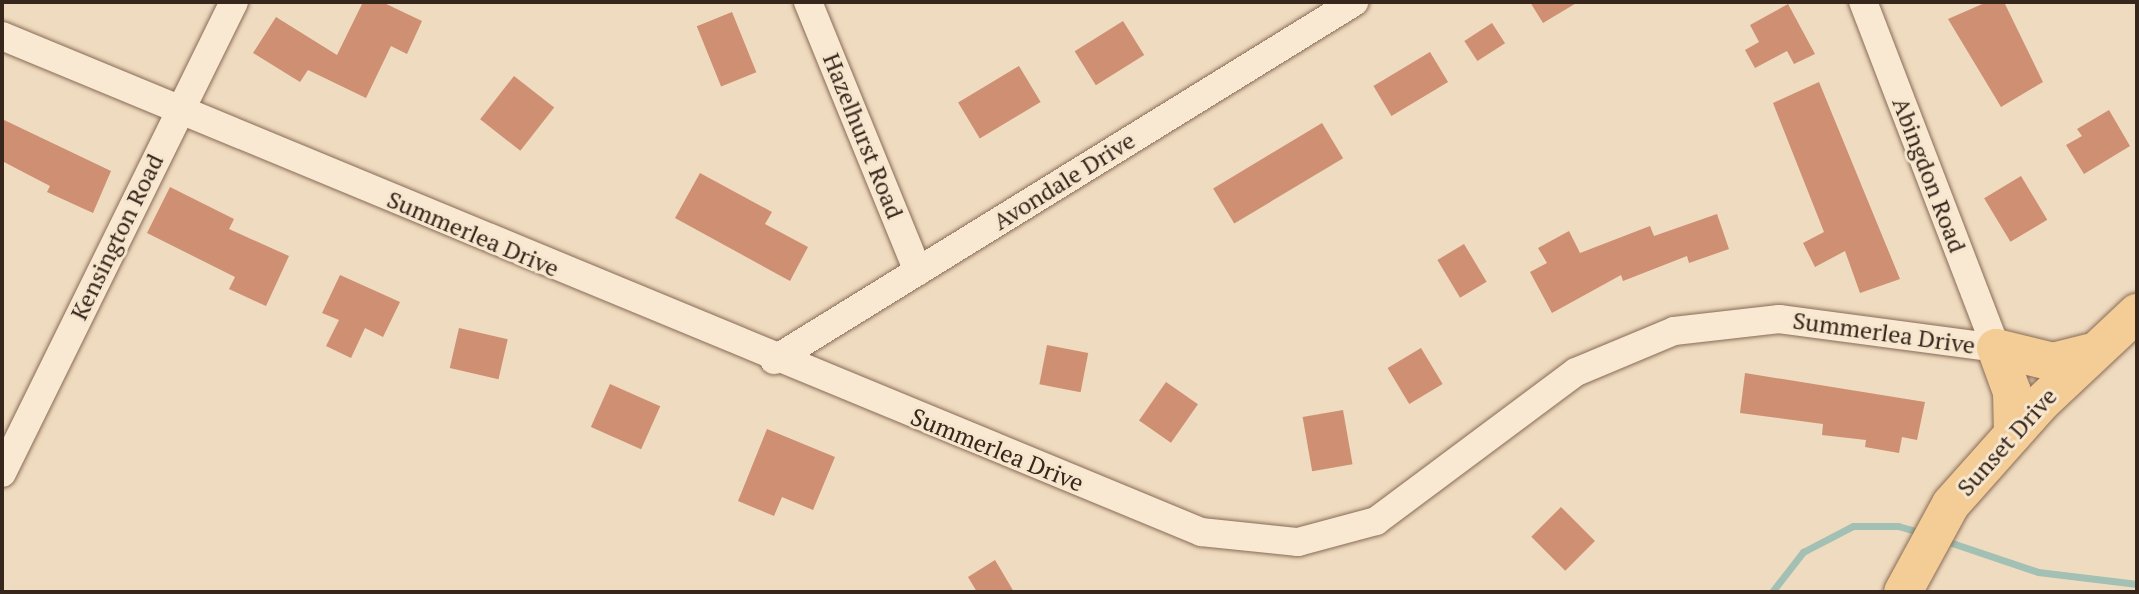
<!DOCTYPE html>
<style>
body{margin:0}
#map{position:relative;width:2139px;height:594px;overflow:hidden;background:#efdbbf;font-family:"PT Serif",serif}
div>[style]{position:absolute}
.stream>*{height:7px;margin:-3.5px;padding:0 3.5px;transform-origin:3.5px;border-radius:3.5px;background:#a2c0b4}
.building>*{inset:0;background:#ce8f73;transform-origin:0 0}
.roads{filter:drop-shadow(0 0 2px #886b57) drop-shadow(0 0 2px #886b57)}
.street>*{height:28px;margin:-14px;padding:0 14px;transform-origin:14px;border-radius:14px;background:#fae9d2}
.primary>*{height:38px;margin:-19px;padding:0 19px;transform-origin:19px;border-radius:19px;background:#f4cc95}
span{translate:-50% -50%;white-space:nowrap;text-align:center;line-height:1.15;-webkit-text-stroke:6px #f6e6ce;paint-order:stroke}
.street-label{font-size:24px;color:#37261c}
.frame{position:absolute;inset:0;border:4px solid #37261c;pointer-events:none}
</style>
<div id="map">
<div class="stream">
<i style="left:1943px;top:540px;width:100px;rotate:18.6deg"></i>
<i style="left:2038px;top:572px;width:100px;rotate:6.9deg"></i>
<i style="left:1772px;top:592px;width:51px;rotate:-52.2deg"></i>
<i style="left:1803px;top:552px;width:56px;rotate:-27.5deg"></i>
<i style="left:1853px;top:526px;width:45px"></i>
<i style="left:1898px;top:526px;width:25px;rotate:16deg"></i>
</div>
<div class="building">
<i style="clip-path:polygon(363px 2px,382px 2px,422px 21px,407px 54px,391px 46px,366px 98px,308px 70px,300px 82px,253px 53px,276px 17px,337px 55px)"></i>
<i style="clip-path:polygon(1530px 2px,1578px 2px,1543px 23px)"></i>
<i style="clip-path:polygon(1987px 2px,2004px 2px,2043px 82px,2001px 107px,1948px 19px)"></i>
<i style="clip-path:polygon(1788px 4px,1815px 54px,1794px 64px,1787px 51px,1755px 68px,1745px 50px,1759px 42px,1750px 25px)"></i>
<i style="left:732px;top:12px;width:65px;height:38px;rotate:68deg"></i>
<i style="left:1123px;top:21px;width:40px;height:57px;rotate:58deg"></i>
<i style="left:1492px;top:23px;width:24px;height:33px;rotate:57deg"></i>
<i style="left:1430px;top:52px;width:35px;height:66px;rotate:59deg"></i>
<i style="left:1019px;top:66px;width:42px;height:71px;rotate:59deg"></i>
<i style="left:514px;top:76px;width:51px;height:55px;rotate:38deg"></i>
<i style="clip-path:polygon(1819px 82px,1900px 279px,1860px 293px,1845px 251px,1815px 267px,1803px 243px,1824px 232px,1773px 103px)"></i>
<i style="clip-path:polygon(2109px 110px,2130px 146px,2084px 174px,2066px 145px,2082px 136px,2077px 129px)"></i>
<i style="clip-path:polygon(2px 119px,111px 171px,93px 213px,47px 192px,50px 186px,2px 161px)"></i>
<i style="left:1322px;top:123px;width:41px;height:127px;rotate:59deg"></i>
<i style="clip-path:polygon(700px 173px,772px 212px,765px 224px,808px 247px,790px 281px,675px 218px)"></i>
<i style="left:2021px;top:176px;width:51px;height:43px;rotate:59deg"></i>
<i style="clip-path:polygon(170px 187px,234px 219px,229px 229px,289px 256px,266px 306px,229px 289px,235px 277px,147px 233px)"></i>
<i style="clip-path:polygon(1717px 214px,1729px 249px,1689px 263px,1687px 256px,1623px 281px,1621px 275px,1552px 313px,1530px 272px,1547px 263px,1538px 248px,1569px 231px,1580px 253px,1650px 226px,1654px 236px)"></i>
<i style="left:1464px;top:244px;width:44px;height:31px;rotate:59deg"></i>
<i style="clip-path:polygon(340px 275px,400px 302px,383px 337px,365px 328px,351px 358px,326px 346px,339px 320px,322px 313px)"></i>
<i style="left:459px;top:328px;width:50px;height:41px;rotate:13deg"></i>
<i style="left:1047px;top:345px;width:42px;height:40px;rotate:11deg"></i>
<i style="left:1421px;top:348px;width:42px;height:39px;rotate:59deg"></i>
<i style="clip-path:polygon(1745px 373px,1925px 402px,1917px 440px,1902px 437px,1899px 453px,1865px 447px,1866px 440px,1822px 435px,1823px 424px,1740px 413px)"></i>
<i style="left:1166px;top:382px;width:39px;height:47px;rotate:35deg"></i>
<i style="left:610px;top:384px;width:55px;height:47px;rotate:24deg"></i>
<i style="left:1343px;top:410px;width:55px;height:41px;rotate:80deg"></i>
<i style="clip-path:polygon(767px 429px,835px 457px,813px 510px,782px 497px,774px 516px,738px 501px)"></i>
<i style="left:1561px;top:507px;width:48px;height:42px;rotate:45deg"></i>
<i style="clip-path:polygon(995px 560px,1014px 592px,977px 592px,968px 577px)"></i>
</div>
<div class="roads">
<div class="street">
<i style="left:808px;top:2px;width:291px;rotate:67.8deg"></i>
<i style="left:2px;top:36px;width:1298px;rotate:22.47deg"></i>
<i style="left:1201px;top:532px;width:98px;rotate:5.9deg"></i>
<i style="left:1298px;top:542px;width:81px;rotate:-15.1deg"></i>
<i style="left:1376px;top:521px;width:249px;rotate:-36.7deg"></i>
<i style="left:1576px;top:372px;width:106px;rotate:-22.7deg"></i>
<i style="left:1674px;top:331px;width:106px;rotate:-6.5deg"></i>
<i style="left:1779px;top:319px;width:219px;rotate:7.6deg"></i>
<i style="left:1996px;top:348px;width:371px;rotate:-111deg"></i>
<i style="left:774px;top:360px;width:682px;rotate:-31.68deg"></i>
<i style="left:2px;top:473px;width:525px;rotate:-63.78deg"></i>
</div>
<div class="primary">
<i style="left:1996px;top:348px;width:59px;rotate:13.8deg"></i>
<i style="left:2053px;top:362px;width:38px;rotate:-14deg"></i>
<i style="left:1996px;top:348px;width:47px;rotate:70deg"></i>
<i style="left:2012px;top:392px;width:42px;rotate:88.6deg"></i>
<i style="left:1903px;top:592px;width:100px;rotate:-61.4deg"></i>
<i style="left:1951px;top:504px;width:135px;rotate:-48.3deg"></i>
<i style="left:2041px;top:403px;width:132px;rotate:-43.2deg"></i>
</div>
</div>
<div class="street-label">
<span style="left:863px;top:136px;rotate:68deg">Hazelhurst Road</span>
<span style="left:1929px;top:175px;rotate:69deg">Abingdon Road</span>
<span style="left:1064px;top:181px;rotate:-32deg">Avondale Drive</span>
<span style="left:473px;top:234px;rotate:23deg">Summerlea Drive</span>
<span style="left:117px;top:237px;rotate:-64deg">Kensington Road</span>
<span style="left:1884px;top:333px;rotate:8deg">Summerlea Drive</span>
<span style="left:2007px;top:442px;rotate:-48deg">Sunset Drive</span>
<span style="left:997px;top:450px;rotate:22deg">Summerlea Drive</span>
</div>
<div class="frame"></div>
</div>
